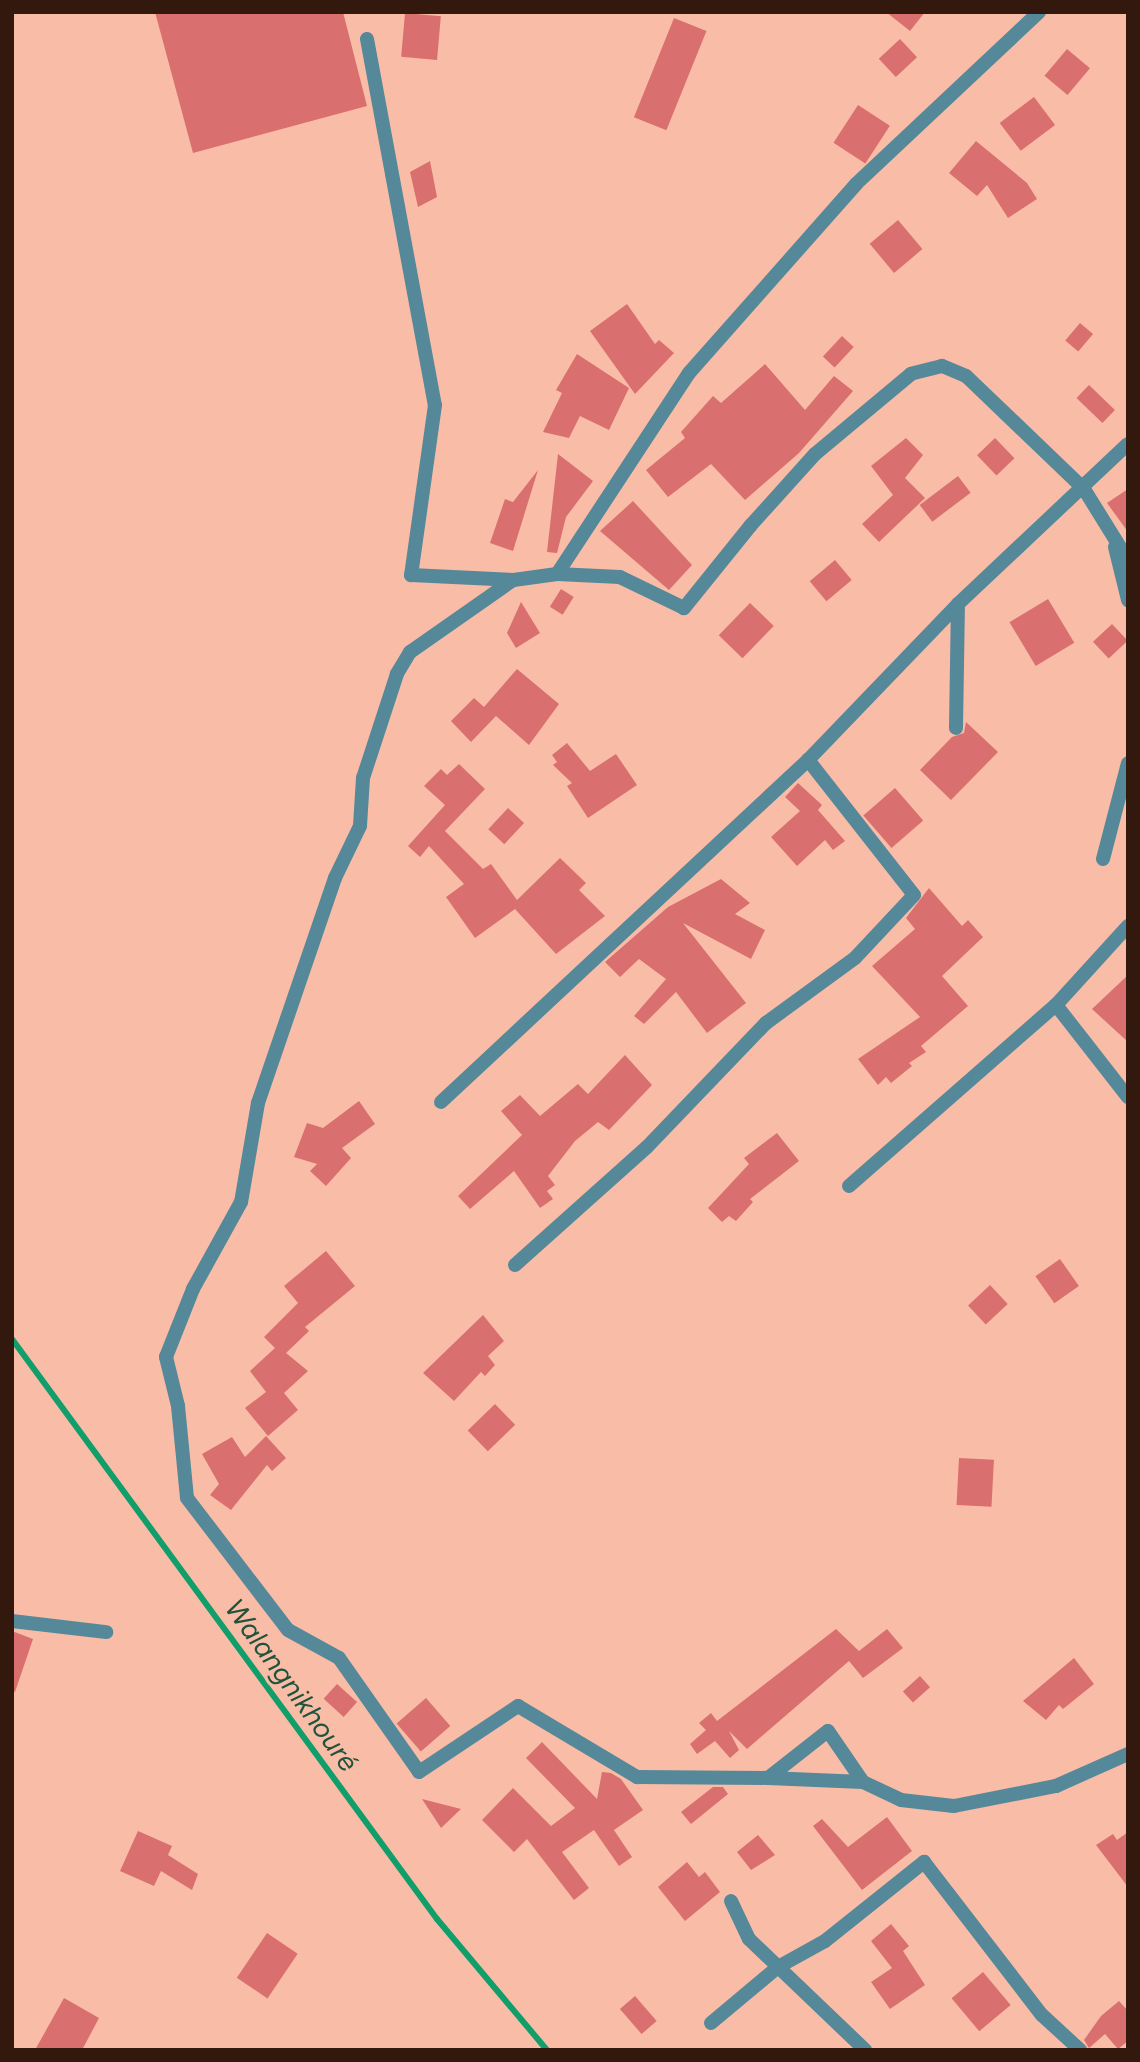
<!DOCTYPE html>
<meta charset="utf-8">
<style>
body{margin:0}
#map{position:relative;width:1140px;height:2062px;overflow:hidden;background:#f9bda7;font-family:Figtree,sans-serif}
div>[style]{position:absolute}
.stream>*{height:6px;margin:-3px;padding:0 3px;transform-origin:3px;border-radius:3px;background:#119e6b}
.building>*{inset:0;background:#da6f6f;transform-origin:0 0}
.street>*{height:14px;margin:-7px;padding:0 7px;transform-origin:7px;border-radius:7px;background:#589}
span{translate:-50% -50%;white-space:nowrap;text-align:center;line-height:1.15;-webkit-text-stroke:6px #f9bda7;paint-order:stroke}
.water-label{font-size:28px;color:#21523b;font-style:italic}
.frame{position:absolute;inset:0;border:14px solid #33180d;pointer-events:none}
</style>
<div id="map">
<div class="stream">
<i style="left:12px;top:1339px;width:719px;rotate:53.77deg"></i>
<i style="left:437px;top:1919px;width:171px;rotate:50deg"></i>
</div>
<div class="building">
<i style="clip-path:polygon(155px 12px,343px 12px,367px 106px,193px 153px)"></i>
<i style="clip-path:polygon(886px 12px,925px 12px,910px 31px)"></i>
<i style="left:405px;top:13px;width:36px;height:44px;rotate:5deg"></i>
<i style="left:674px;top:18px;width:35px;height:107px;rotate:22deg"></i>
<i style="left:900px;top:39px;width:25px;height:29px;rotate:47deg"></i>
<i style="left:1067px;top:49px;width:30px;height:35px;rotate:40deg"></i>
<i style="left:1034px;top:97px;width:35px;height:43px;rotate:53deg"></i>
<i style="left:858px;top:105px;width:38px;height:45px;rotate:33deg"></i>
<i style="clip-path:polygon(976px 141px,1027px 183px,1037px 199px,1008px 218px,987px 185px,977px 196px,949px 173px)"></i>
<i style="clip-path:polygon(430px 161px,437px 197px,418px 207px,410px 172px)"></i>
<i style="left:898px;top:220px;width:38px;height:37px;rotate:50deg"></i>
<i style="clip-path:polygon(627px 304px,655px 344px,659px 340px,674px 353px,635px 394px,590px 331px)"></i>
<i style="left:1080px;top:323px;width:17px;height:23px;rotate:40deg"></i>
<i style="left:842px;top:336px;width:16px;height:28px;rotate:43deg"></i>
<i style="clip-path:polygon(577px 354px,629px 388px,609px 430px,580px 416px,569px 438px,543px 432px,562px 393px,556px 390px)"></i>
<i style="clip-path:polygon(765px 364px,805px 410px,834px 376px,853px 391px,799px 453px,745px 500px,711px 464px,668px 497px,646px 470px,685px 438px,681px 432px,713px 396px,721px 403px)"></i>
<i style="left:1089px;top:385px;width:36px;height:18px;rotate:44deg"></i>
<i style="clip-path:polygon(906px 438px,923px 455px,905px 478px,925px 498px,879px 542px,862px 524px,893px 495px,871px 466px)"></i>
<i style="left:995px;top:438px;width:28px;height:25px;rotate:46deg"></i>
<i style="clip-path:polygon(558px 454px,593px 481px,566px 517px,557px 553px,547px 552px)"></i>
<i style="clip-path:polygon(538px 470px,513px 551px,490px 543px,505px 499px,513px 502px)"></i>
<i style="left:958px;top:476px;width:21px;height:48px;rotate:53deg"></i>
<i style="clip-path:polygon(1128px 489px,1128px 532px,1107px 503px)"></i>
<i style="clip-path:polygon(633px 501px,692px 565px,669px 590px,600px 531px)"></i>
<i style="left:835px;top:560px;width:26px;height:33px;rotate:50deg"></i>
<i style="left:561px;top:589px;width:15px;height:21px;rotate:32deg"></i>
<i style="left:1048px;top:599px;width:51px;height:45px;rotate:59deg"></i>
<i style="clip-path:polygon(521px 602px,540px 633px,516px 648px,507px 633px)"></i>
<i style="left:750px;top:603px;width:33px;height:45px;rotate:44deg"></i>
<i style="left:1112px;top:624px;width:23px;height:26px;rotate:47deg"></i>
<i style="clip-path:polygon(517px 669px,559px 704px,529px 745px,496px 716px,471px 742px,451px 721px,474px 698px,484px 707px)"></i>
<i style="clip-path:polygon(966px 722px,998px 752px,951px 800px,920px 770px,952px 737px,964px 733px)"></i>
<i style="clip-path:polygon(567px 743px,590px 771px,616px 754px,637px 785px,588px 818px,567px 786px,572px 783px,553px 765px,557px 762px,552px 755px)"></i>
<i style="clip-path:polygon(459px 764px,485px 789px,445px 831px,483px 869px,491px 864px,517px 900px,560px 858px,586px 883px,579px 890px,605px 916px,556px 954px,515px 909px,475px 938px,446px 897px,464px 884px,429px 846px,420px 857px,408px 846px,445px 805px,424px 786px,441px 769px,447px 775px)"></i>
<i style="clip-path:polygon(798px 783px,822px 805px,818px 810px,845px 841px,833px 850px,825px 840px,797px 866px,771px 837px,800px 811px,785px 797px)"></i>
<i style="left:895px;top:788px;width:43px;height:42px;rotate:49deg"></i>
<i style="left:508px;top:808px;width:22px;height:29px;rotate:43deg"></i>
<i style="clip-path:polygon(721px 879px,750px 903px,735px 914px,765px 930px,751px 959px,683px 923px,746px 1003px,707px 1033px,676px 992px,644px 1024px,634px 1016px,666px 979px,639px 959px,620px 977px,605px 962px,668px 907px)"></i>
<i style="clip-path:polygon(929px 888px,962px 926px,968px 920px,983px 937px,942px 976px,968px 1006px,921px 1046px,926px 1052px,909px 1063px,912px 1066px,891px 1083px,886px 1077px,878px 1085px,858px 1059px,920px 1017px,872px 966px,915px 929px,906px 918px)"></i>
<i style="clip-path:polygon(1128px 975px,1128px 1042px,1092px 1009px)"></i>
<i style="clip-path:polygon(625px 1055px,652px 1085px,609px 1130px,598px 1122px,575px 1141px,548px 1176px,555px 1185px,547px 1191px,553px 1199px,540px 1208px,514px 1171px,470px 1209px,458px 1196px,522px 1135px,501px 1111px,520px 1095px,540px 1116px,578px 1084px,588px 1094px)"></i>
<i style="clip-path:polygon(359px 1101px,375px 1124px,342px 1148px,351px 1158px,326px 1186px,310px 1171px,317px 1164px,294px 1157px,307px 1123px,323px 1128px)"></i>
<i style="clip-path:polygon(777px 1133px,799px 1161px,750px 1199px,753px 1202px,736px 1221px,729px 1216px,722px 1222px,708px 1208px,749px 1164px,744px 1158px)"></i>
<i style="clip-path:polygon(326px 1251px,355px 1286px,305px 1327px,309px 1331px,286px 1353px,308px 1371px,284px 1393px,298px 1410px,268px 1436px,245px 1408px,266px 1392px,250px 1371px,275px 1348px,264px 1337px,298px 1303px,284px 1286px)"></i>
<i style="left:1060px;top:1259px;width:33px;height:30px;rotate:55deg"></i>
<i style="left:990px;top:1285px;width:26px;height:30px;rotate:47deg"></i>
<i style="clip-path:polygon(483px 1315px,504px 1341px,488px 1356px,495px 1365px,485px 1376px,481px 1372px,454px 1401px,423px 1373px)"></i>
<i style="left:495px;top:1404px;width:29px;height:38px;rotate:46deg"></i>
<i style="clip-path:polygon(266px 1436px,286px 1458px,272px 1471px,267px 1465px,231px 1510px,210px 1495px,219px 1484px,202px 1454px,232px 1437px,245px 1457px)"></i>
<i style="left:959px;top:1458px;width:35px;height:47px;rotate:3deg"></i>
<i style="clip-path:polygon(836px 1629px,859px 1651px,887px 1629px,903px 1648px,863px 1678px,849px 1661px,747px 1749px,729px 1731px,739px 1750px,730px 1758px,715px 1741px,697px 1754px,690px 1744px,706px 1730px,699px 1723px,711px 1713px,717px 1721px)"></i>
<i style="clip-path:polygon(12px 1631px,33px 1639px,15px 1692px,12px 1691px)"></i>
<i style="clip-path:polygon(1074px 1658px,1094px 1684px,1063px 1709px,1059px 1705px,1046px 1720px,1023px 1701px)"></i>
<i style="left:920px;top:1676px;width:15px;height:23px;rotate:48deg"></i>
<i style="left:337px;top:1684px;width:27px;height:20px;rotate:42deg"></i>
<i style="left:426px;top:1698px;width:37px;height:39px;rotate:49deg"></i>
<i style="clip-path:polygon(542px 1742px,597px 1799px,602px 1772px,611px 1773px,621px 1779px,643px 1810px,614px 1830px,632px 1857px,619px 1866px,594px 1830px,562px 1852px,589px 1888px,574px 1900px,527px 1839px,514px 1852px,482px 1820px,513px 1788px,551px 1826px,575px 1808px,526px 1758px)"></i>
<i style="clip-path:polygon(713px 1787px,723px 1787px,728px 1794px,691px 1824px,681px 1812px)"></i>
<i style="clip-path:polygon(422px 1799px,461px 1809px,441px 1828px)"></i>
<i style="clip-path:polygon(887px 1817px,912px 1851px,862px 1890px,813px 1826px,822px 1819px,848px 1847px)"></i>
<i style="clip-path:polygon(138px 1831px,172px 1846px,168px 1855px,198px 1874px,192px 1890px,161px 1871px,154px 1886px,120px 1871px)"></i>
<i style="clip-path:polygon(1128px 1832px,1128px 1887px,1096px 1845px,1113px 1834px,1117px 1840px)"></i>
<i style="clip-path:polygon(758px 1835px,775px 1855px,751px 1870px,737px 1852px)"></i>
<i style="clip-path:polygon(687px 1862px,699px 1877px,705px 1872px,720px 1892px,685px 1921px,658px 1887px)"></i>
<i style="clip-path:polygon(891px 1924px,909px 1946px,903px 1951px,925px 1985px,890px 2009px,871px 1982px,892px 1968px,871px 1941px)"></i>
<i style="left:267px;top:1933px;width:37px;height:54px;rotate:34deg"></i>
<i style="left:983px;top:1972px;width:43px;height:41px;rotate:50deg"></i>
<i style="left:635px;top:1996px;width:33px;height:20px;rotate:49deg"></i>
<i style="clip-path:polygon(64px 1998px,99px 2018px,82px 2050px,35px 2050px)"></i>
<i style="clip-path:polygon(1119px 2001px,1128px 2011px,1128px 2041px,1118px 2049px,1105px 2034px,1089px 2048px,1084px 2040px,1101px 2016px)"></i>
</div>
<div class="street">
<i style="left:367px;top:39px;width:372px;rotate:79.5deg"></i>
<i style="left:435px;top:405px;width:172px;rotate:98deg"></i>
<i style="left:411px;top:575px;width:102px;rotate:2.8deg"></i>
<i style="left:1115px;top:547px;width:55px;rotate:76.2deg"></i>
<i style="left:1128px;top:560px;width:84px;rotate:-121.8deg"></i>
<i style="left:1084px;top:489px;width:163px;rotate:-136.2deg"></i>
<i style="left:966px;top:376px;width:26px;rotate:-157deg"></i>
<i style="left:942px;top:366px;width:32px;rotate:166deg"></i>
<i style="left:911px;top:374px;width:125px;rotate:140.2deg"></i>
<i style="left:815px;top:454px;width:96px;rotate:132deg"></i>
<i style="left:751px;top:525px;width:107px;rotate:128.9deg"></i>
<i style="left:684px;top:608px;width:71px;rotate:-154.2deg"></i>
<i style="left:620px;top:577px;width:63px;rotate:-177.3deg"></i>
<i style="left:557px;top:574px;width:44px;rotate:172.2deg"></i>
<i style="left:513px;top:580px;width:126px;rotate:145deg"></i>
<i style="left:410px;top:652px;width:26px;rotate:121deg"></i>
<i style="left:397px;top:674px;width:109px;rotate:108.1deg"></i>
<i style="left:363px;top:778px;width:48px;rotate:93.6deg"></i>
<i style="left:360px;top:826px;width:58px;rotate:115.7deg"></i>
<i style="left:335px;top:878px;width:238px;rotate:108.9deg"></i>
<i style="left:258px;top:1103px;width:100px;rotate:99.7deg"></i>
<i style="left:241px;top:1202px;width:99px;rotate:118.9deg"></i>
<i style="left:193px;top:1289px;width:73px;rotate:111.7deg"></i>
<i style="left:166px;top:1357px;width:50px;rotate:76.2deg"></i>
<i style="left:178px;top:1406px;width:92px;rotate:84.4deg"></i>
<i style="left:187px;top:1498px;width:166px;rotate:52.6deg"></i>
<i style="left:288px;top:1630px;width:58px;rotate:28.8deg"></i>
<i style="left:339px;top:1658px;width:139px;rotate:54.9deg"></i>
<i style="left:419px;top:1772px;width:119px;rotate:-33.7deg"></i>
<i style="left:518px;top:1706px;width:139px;rotate:30.8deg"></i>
<i style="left:637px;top:1777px;width:131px;rotate:0.4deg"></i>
<i style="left:768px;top:1778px;width:76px;rotate:-38.1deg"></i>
<i style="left:828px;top:1731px;width:62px;rotate:55.5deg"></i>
<i style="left:863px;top:1782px;width:42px;rotate:25.3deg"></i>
<i style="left:901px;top:1800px;width:53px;rotate:6.5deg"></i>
<i style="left:954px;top:1806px;width:104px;rotate:-11.1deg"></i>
<i style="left:1056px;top:1786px;width:79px;rotate:-24deg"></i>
<i style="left:557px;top:574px;width:240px;rotate:-56.7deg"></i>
<i style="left:689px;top:373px;width:252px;rotate:-48.5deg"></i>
<i style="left:856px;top:184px;width:251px;rotate:-43.2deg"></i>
<i style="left:956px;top:728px;width:124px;rotate:-89.1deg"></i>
<i style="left:1103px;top:859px;width:99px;rotate:-75.4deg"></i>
<i style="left:1056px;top:1005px;width:117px;rotate:52deg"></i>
<i style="left:441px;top:1102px;width:502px;rotate:-42.98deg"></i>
<i style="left:808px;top:760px;width:216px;rotate:-46.1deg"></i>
<i style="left:958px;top:604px;width:233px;rotate:-43.3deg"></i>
<i style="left:849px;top:1186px;width:275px;rotate:-41.2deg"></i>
<i style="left:1056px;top:1005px;width:107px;rotate:-47.7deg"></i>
<i style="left:515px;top:1265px;width:177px;rotate:-41.8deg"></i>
<i style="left:647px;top:1147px;width:172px;rotate:-46.2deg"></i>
<i style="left:766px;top:1023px;width:110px;rotate:-36.1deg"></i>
<i style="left:855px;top:958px;width:86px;rotate:-46.9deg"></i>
<i style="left:914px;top:895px;width:172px;rotate:-128.1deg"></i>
<i style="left:12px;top:1621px;width:95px;rotate:6.7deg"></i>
<i style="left:768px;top:1778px;width:95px;rotate:2.4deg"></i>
<i style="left:731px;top:1901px;width:42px;rotate:64.7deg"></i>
<i style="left:749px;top:1939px;width:161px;rotate:43.7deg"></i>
<i style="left:711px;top:2023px;width:87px;rotate:-39.9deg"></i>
<i style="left:778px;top:1967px;width:54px;rotate:-29deg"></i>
<i style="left:825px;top:1941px;width:127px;rotate:-38.6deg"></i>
<i style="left:924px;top:1862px;width:193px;rotate:52.4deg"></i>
<i style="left:1042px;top:2015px;width:52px;rotate:42.6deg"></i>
</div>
<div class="water-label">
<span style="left:292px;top:1685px;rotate:54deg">Walangnikhouré</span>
</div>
<div class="frame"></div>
</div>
